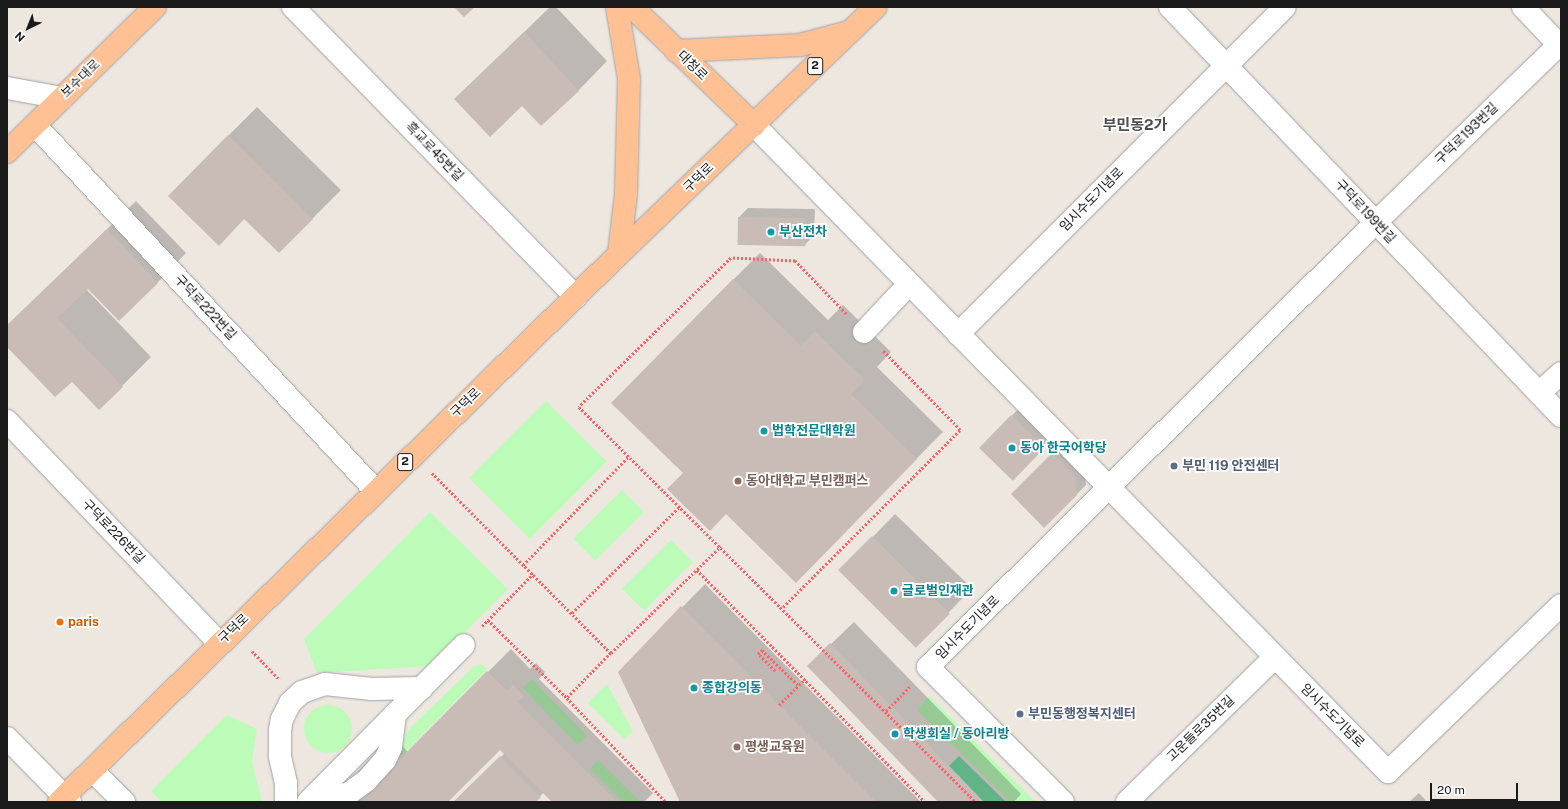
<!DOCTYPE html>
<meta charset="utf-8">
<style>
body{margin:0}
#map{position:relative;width:1568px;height:809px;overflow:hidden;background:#ede7e0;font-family:"Public Sans","Noto Sans KR",sans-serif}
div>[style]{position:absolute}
.park>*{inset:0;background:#bcfcb8;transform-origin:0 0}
.round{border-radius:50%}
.pitch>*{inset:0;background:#78e2aa}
.shadow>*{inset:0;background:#0003;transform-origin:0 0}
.building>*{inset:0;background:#c9bcb6;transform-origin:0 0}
.path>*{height:2.5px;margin-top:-1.25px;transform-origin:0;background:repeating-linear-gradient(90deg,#ff5f65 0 2px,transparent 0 4px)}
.roads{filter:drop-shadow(0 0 1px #a2a2a2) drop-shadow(0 0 1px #a2a2a2)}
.minor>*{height:22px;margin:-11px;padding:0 11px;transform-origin:11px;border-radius:11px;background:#fff}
.major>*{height:22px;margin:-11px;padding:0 11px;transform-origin:11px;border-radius:11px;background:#ffc193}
.dots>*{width:11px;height:11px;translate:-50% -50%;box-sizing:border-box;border:2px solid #fff;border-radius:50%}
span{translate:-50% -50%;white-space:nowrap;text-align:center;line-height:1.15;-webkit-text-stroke:3.5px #fff;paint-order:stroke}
.shield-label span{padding:1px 3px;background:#fff;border:1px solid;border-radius:3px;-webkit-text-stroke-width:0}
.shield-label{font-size:12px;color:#1b1b1b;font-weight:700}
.street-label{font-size:13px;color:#1b1b1b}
.culture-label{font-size:13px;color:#0d838f;font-weight:700}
.left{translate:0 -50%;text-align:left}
.service-label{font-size:13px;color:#4e5e75;font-weight:700}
.education-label{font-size:13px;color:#785e54;font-weight:700}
.food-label{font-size:13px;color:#c56008;font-weight:700}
.quarter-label{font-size:15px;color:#4e4e4e;font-weight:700}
.frame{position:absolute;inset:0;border:8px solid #1b1b1b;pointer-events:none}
.north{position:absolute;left:8px;top:8px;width:40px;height:40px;-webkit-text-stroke:3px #fff;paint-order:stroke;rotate:223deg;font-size:11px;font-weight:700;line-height:16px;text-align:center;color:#1b1b1b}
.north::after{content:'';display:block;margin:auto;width:14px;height:18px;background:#1b1b1b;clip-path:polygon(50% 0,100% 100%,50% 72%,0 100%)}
.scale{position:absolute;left:1430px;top:783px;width:88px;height:18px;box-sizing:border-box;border:2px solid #1b1b1b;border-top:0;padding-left:5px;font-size:12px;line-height:14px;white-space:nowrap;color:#1b1b1b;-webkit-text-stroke:3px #fff;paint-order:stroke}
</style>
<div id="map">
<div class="park">
<i style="left:546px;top:401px;width:86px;height:109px;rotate:45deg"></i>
<i style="left:622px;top:490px;width:31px;height:69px;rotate:45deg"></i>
<i style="clip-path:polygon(430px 512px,508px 589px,431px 666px,317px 673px,304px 639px)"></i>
<i style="left:671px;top:540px;width:31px;height:69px;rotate:45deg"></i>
<i style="clip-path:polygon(481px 664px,488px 669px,398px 759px,408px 730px,474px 666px)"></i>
<i style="left:532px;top:679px;width:79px;height:13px;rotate:46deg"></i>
<i style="clip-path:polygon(607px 684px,633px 731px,624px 739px,588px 703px)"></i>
<i style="clip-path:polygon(929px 696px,1036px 802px,1011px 802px,917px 710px)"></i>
<i class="round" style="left:304px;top:705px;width:48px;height:48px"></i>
<i style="clip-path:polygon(227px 715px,257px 729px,252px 762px,262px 802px,162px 802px,151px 791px)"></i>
<i style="clip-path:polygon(598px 760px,640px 802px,623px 802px,590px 769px)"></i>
</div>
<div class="pitch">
<i style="clip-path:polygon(959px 756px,1006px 802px,947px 802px,930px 785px)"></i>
</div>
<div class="shadow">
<i style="clip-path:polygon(550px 7px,556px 7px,607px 61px,579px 90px,541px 125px,522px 104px,455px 99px)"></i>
<i style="clip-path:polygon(257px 107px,341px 190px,308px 223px,245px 218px,219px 244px,228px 136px)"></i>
<i style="clip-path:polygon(136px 201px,186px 253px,157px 283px,86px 289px,151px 357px,122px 386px,72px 380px,7px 346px,7px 326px)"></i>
<i style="clip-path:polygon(748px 208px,815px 209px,814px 236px,804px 245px,738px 218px)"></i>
<i style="clip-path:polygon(760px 253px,828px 320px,843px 305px,891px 352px,877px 367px,943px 432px,822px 554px,684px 473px,733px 280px)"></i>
<i style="left:1025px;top:402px;width:45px;height:64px;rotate:44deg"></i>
<i style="clip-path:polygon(1062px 444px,1084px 467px,1086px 485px,1044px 527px,1012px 494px)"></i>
<i style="left:895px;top:514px;width:107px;height:78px;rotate:44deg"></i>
<i style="clip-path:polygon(705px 584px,921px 802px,681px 802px,619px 672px)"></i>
<i style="clip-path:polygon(854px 622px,1021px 794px,1014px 802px,940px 802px,808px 666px)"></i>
<i style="clip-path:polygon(511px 649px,530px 669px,536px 663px,545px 672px,539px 679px,653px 793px,644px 802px,554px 802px,544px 792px,535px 802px,455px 802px,505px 753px,500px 748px,447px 802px,354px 802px,393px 737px,408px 752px)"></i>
<i style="clip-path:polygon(1419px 793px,1427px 802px,1409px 802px)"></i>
</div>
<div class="building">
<i style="clip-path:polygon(454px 7px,475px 7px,464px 17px)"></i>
<i style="clip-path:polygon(524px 32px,579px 91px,541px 126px,522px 106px,490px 137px,454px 99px)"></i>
<i style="clip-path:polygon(228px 135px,313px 219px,279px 253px,244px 219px,219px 246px,168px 196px)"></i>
<i style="left:738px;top:217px;width:68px;height:28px;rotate:1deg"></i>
<i style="clip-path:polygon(107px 229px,158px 283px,119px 321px,88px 289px,57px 318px,123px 387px,99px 410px,72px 382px,55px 397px,7px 347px,7px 325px)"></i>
<i style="clip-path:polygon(733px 279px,801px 346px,815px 331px,865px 380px,851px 394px,917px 459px,796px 583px,726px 514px,710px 531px,667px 489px,683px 473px,611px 403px)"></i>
<i style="left:1011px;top:415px;width:47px;height:46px;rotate:44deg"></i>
<i style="clip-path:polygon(1052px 453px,1075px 476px,1077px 495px,1044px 528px,1011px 494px)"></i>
<i style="left:872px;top:536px;width:110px;height:48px;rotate:45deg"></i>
<i style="clip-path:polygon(681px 606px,779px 705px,876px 802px,680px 802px,618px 672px)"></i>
<i style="clip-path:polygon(830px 643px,984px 802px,938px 802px,807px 666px)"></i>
<i style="clip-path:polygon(487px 671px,507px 691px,513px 685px,524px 696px,517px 702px,617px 802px,552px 802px,500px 750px,448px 802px,352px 802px,345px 784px,370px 759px,385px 774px)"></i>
<i style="clip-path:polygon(500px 756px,541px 797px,536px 802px,453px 802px)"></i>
</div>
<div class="path">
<i style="left:846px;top:314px;width:74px;rotate:-133.9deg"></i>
<i style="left:795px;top:261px;width:64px;rotate:-177.3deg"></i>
<i style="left:731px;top:258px;width:213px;rotate:135.6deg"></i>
<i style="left:579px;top:407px;width:560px;rotate:44.86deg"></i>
<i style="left:432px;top:473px;width:254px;rotate:45.2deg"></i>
<i style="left:611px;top:653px;width:63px;rotate:134.4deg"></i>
<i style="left:567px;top:698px;width:144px;rotate:46.4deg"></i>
<i style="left:523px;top:565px;width:152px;rotate:-45.8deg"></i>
<i style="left:697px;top:570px;width:325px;rotate:45.5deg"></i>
<i style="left:783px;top:607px;width:250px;rotate:-45deg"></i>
<i style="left:960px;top:430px;width:112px;rotate:-134.3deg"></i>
<i style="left:572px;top:613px;width:152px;rotate:-44.7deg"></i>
<i style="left:488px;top:620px;width:111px;rotate:44.6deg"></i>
<i style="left:482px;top:626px;width:73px;rotate:-45.6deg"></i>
<i style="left:252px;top:651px;width:39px;rotate:46deg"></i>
<i style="left:611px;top:653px;width:153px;rotate:-44.2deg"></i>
<i style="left:775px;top:671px;width:24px;rotate:-135deg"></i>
<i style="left:758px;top:654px;width:6px;rotate:-45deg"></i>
<i style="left:762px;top:650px;width:50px;rotate:44.2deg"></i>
<i style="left:779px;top:705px;width:37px;rotate:-45deg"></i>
<i style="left:886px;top:711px;width:35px;rotate:-46deg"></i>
</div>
<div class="roads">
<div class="minor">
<i style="left:293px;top:7px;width:405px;rotate:45.7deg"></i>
<i style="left:1170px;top:7px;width:566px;rotate:46.29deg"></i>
<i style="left:1523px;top:7px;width:55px;rotate:46.5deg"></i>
<i style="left:7px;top:88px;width:56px;rotate:10.3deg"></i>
<i style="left:35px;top:125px;width:500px;rotate:47.03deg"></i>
<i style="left:754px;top:125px;width:906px;rotate:45.58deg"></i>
<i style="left:1388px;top:772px;width:240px;rotate:-44deg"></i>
<i style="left:864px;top:332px;width:66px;rotate:-46.8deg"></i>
<i style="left:958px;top:334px;width:462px;rotate:-45deg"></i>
<i style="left:1539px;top:393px;width:30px;rotate:-42deg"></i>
<i style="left:7px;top:421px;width:307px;rotate:46.3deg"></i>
<i style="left:7px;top:738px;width:90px;rotate:45.5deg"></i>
<i style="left:93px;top:771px;width:44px;rotate:45deg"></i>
<i style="left:314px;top:796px;width:34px;rotate:-3deg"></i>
<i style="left:348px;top:794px;width:22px;rotate:-36deg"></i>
<i style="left:366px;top:781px;width:28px;rotate:-48deg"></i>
<i style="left:385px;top:760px;width:14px;rotate:-65deg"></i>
<i style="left:391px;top:747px;width:33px;rotate:-83deg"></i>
<i style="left:286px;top:802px;width:19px;rotate:-90deg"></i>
<i style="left:286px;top:783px;width:28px;rotate:-103deg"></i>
<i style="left:280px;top:756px;width:26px;rotate:-90deg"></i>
<i style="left:280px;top:730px;width:11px;rotate:-80deg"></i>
<i style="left:282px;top:719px;width:18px;rotate:-63deg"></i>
<i style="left:290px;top:703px;width:16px;rotate:-43deg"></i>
<i style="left:302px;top:692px;width:24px;rotate:-19deg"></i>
<i style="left:325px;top:684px;width:47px;rotate:6.1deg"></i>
<i style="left:372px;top:689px;width:50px;rotate:-1.1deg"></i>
<i style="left:308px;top:802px;width:221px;rotate:-45.2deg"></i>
<i style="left:1063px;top:802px;width:191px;rotate:-135deg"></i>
<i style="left:928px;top:667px;width:630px;rotate:-44.81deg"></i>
<i style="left:1375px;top:223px;width:259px;rotate:-44.1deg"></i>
<i style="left:1127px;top:802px;width:207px;rotate:-44.4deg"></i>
</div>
<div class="major">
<i style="left:617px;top:7px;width:73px;rotate:80.5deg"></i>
<i style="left:629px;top:79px;width:115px;rotate:91.5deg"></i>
<i style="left:626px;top:194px;width:60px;rotate:96.7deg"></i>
<i style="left:632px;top:7px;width:170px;rotate:44deg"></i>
<i style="left:676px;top:51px;width:124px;rotate:-2.8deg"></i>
<i style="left:800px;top:45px;width:51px;rotate:-14.9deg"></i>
<i style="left:7px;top:152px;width:207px;rotate:-44.4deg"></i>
<i style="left:59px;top:802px;width:784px;rotate:-44.38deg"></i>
<i style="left:619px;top:254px;width:356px;rotate:-43.9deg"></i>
</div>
</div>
<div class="dots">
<i style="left:771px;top:232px;background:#0f9aa8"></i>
<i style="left:764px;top:431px;background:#0f9aa8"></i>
<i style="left:1012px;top:448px;background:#0f9aa8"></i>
<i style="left:1174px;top:466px;background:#5c6f8a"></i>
<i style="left:738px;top:481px;background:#8d6e63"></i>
<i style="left:894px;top:591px;background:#0f9aa8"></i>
<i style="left:60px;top:622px;background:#e8710a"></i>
<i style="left:694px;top:688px;background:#0f9aa8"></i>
<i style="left:1020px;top:714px;background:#5c6f8a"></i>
<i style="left:895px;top:734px;background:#0f9aa8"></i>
<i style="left:737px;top:747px;background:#8d6e63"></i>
</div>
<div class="shield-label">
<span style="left:815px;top:66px">2</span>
<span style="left:405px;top:462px">2</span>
</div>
<div class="street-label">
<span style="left:692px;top:66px;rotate:44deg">대청로</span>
<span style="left:81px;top:79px;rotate:-44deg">보수대로</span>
<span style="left:1467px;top:134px;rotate:-44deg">구덕로193번길</span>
<span style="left:434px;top:152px;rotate:46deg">흑교로45번길</span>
<span style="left:699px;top:178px;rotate:-44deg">구덕로</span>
<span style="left:1092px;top:200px;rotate:-45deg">임시수도기념로</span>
<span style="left:1365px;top:212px;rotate:47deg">구덕로199번길</span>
<span style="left:205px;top:308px;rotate:47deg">구덕로222번길</span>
<span style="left:466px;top:403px;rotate:-44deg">구덕로</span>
<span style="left:113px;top:532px;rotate:46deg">구덕로226번길</span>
<span style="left:968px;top:628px;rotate:-45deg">임시수도기념로</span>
<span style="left:234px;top:629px;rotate:-44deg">구덕로</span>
<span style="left:1332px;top:716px;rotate:45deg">임시수도기념로</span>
<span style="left:1201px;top:729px;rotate:-44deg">고운들로35번길</span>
</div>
<div class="culture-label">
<span class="left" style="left:779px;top:232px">부산전차</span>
<span class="left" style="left:772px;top:431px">법학전문대학원</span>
<span class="left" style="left:1020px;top:448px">동아 한국어학당</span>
<span class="left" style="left:902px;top:591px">글로벌인재관</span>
<span class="left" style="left:702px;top:688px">종합강의동</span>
<span class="left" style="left:903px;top:734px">학생회실 / 동아리방</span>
</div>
<div class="service-label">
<span class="left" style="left:1182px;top:466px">부민 119 안전센터</span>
<span class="left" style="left:1028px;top:714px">부민동행정복지센터</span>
</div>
<div class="education-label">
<span class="left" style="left:746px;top:481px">동아대학교 부민캠퍼스</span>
<span class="left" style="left:745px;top:747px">평생교육원</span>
</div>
<div class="food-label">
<span class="left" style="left:68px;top:622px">paris</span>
</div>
<div class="quarter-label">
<span style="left:1135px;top:125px">부민동2가</span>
</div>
<div class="frame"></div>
<div class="north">N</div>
<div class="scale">20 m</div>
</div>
